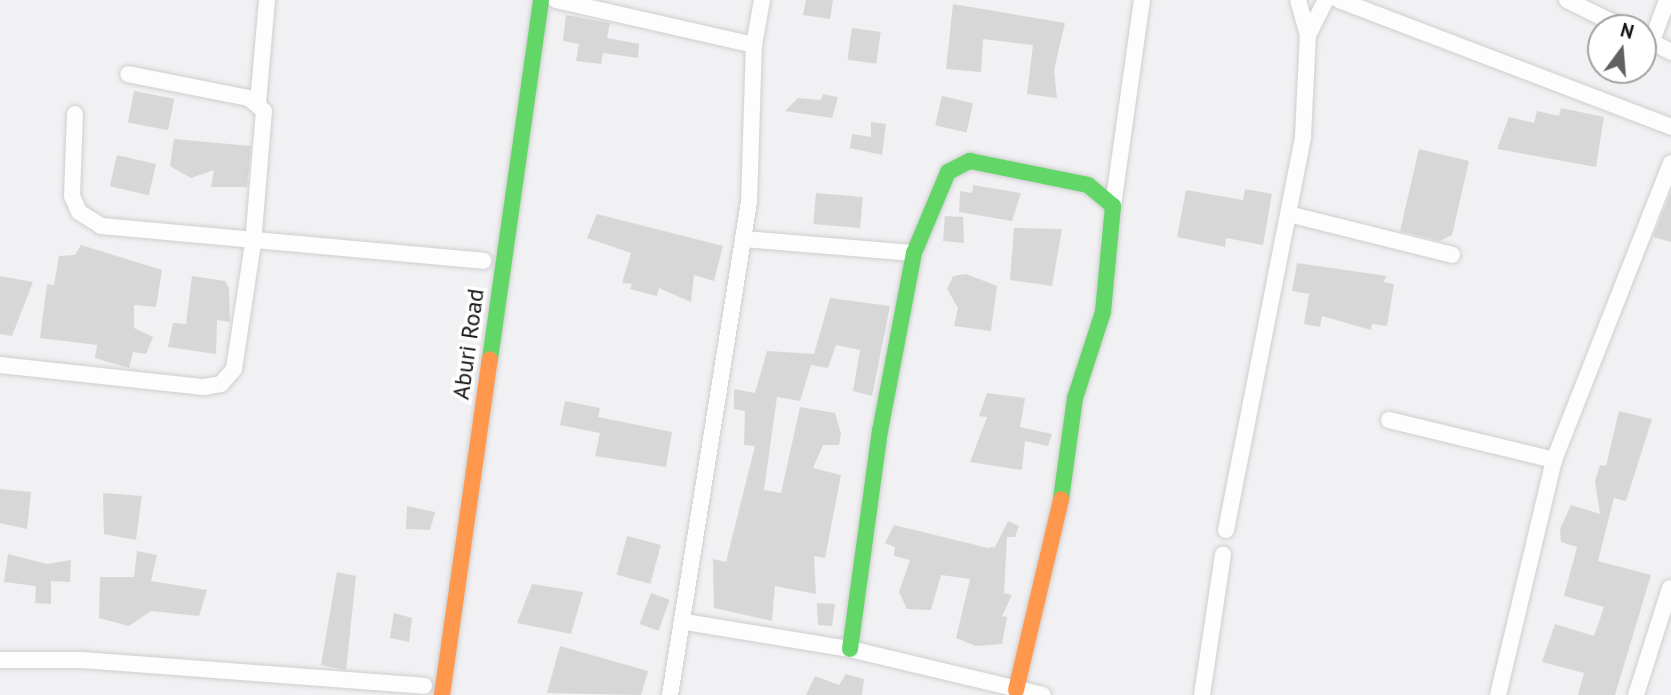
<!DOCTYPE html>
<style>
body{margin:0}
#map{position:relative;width:1671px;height:695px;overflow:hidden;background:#f1f0f2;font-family:"PT Sans",sans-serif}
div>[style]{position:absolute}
.building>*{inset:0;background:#d8d7d8;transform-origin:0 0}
.roads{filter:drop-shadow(0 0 2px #cfced0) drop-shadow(0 0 2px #cfced0)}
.street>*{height:16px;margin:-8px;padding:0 8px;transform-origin:8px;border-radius:8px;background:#fdfdfd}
.fast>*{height:16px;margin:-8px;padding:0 8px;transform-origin:8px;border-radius:8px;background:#63d668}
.slow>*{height:16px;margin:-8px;padding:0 8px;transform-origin:8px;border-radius:8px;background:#ff974d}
span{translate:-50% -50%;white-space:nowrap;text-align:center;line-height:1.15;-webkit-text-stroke:7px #fff;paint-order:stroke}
.street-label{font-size:24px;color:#151415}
.north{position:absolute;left:1587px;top:14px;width:70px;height:70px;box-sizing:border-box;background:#fff;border:2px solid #a1a1a1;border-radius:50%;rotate:16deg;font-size:19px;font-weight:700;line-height:28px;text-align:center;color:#151415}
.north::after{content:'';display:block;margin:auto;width:24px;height:32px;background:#626162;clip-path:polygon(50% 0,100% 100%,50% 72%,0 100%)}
</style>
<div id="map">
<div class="building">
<i style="clip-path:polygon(806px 0,833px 0,830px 19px,803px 15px)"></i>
<i style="clip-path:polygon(953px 4px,1065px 23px,1054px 70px,1057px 98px,1027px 94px,1033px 45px,983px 39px,981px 72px,946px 69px)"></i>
<i style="clip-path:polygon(566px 15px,610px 23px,607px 38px,639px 44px,638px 58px,603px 53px,601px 64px,576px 61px,579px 44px,563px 41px)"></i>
<i style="left:852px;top:28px;width:29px;height:32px;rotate:8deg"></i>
<i style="left:134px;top:91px;width:41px;height:32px;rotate:11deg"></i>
<i style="clip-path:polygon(823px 94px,838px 97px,832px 118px,785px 111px,798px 98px,821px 100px)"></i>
<i style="left:942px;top:96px;width:32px;height:30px;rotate:13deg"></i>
<i style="clip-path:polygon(1561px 108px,1604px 117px,1596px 167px,1497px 149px,1509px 117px,1534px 123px,1537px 111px,1559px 116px)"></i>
<i style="clip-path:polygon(871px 122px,886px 124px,882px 155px,850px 148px,852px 134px,871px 137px)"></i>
<i style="clip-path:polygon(174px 139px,251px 146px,247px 187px,211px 187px,214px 170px,191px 178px,170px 166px)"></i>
<i style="clip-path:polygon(1419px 149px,1469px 161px,1452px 235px,1440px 241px,1400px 231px)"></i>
<i style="left:117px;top:155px;width:40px;height:32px;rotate:13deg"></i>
<i style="clip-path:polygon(973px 185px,1021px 193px,1012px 221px,959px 212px,960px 191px,972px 193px)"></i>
<i style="clip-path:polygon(1245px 189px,1272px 194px,1263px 245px,1226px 238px,1225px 247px,1177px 237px,1186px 190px,1243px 200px)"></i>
<i style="clip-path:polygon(1671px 192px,1671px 242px,1653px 237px)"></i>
<i style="left:816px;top:193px;width:47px;height:31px;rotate:5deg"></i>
<i style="clip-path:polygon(597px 214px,723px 246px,714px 281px,694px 275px,691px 302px,659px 288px,657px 296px,630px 289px,632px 284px,622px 283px,631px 253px,587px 238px)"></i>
<i style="clip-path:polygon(945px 216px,963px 217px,964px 243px,943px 241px)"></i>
<i style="clip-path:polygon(1014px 228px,1062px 229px,1052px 286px,1010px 280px)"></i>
<i style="clip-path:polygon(81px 245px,162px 270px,156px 307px,134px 305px,134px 328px,153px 337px,146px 354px,133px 352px,129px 368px,95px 358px,97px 345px,40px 338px,47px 284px,54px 285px,59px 256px,75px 255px)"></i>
<i style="clip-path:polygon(1297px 263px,1387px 276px,1383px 282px,1394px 284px,1387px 326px,1372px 324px,1371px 330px,1322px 316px,1320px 327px,1304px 324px,1309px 294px,1292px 291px)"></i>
<i style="clip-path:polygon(966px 274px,997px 286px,991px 331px,954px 326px,958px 308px,947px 289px,953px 276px)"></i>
<i style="clip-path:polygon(0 276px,33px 282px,12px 336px,0 334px)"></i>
<i style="clip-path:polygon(192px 276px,225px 281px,229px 288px,230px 322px,217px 320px,216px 354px,168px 347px,173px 323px,186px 324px)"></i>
<i style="clip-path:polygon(830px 298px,890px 306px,872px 396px,853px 391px,860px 350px,836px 345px,828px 368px,811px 365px,800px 401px,777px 397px,764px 490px,781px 493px,800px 407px,835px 413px,841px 434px,839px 445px,823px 445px,813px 468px,841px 475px,825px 558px,814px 556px,816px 594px,775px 586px,772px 621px,714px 608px,713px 559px,726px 562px,755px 446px,744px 445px,745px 411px,734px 409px,734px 389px,755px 393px,767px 351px,814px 354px)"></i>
<i style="clip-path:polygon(987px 393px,1025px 398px,1020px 427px,1052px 434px,1048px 446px,1025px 441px,1022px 470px,970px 462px,987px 417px,979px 416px)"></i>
<i style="clip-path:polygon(565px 401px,600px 408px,598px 417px,672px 432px,666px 467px,595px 456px,600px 433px,560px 425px)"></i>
<i style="clip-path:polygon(1619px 411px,1652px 419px,1626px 501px,1614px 498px,1598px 561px,1651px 575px,1615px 695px,1578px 695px,1584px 673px,1542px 662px,1555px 624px,1594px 636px,1604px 607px,1564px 596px,1577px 547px,1561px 542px,1560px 529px,1571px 505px,1600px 514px,1595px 481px,1600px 465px,1606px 466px)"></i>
<i style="clip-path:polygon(0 489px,31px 492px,27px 529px,0 523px)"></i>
<i style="clip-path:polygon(103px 493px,142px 496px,136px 540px,104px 534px)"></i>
<i style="clip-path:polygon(407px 506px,435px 512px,430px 530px,406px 529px)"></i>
<i style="clip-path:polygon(1008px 521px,1019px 526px,1015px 537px,1007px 537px,1004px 593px,1012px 595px,1002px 616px,1007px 617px,1002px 644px,976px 646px,956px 638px,970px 579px,941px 575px,931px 610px,907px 609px,899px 592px,910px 560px,894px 556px,895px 547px,885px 543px,894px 525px,988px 548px,995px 547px)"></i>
<i style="left:627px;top:536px;width:35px;height:40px;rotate:15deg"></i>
<i style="clip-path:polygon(137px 551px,157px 555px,151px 581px,207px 590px,199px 616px,151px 611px,129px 626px,99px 618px,100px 577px,134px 577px)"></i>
<i style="clip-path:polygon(8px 554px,47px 564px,71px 560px,70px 582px,51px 581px,51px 604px,35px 603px,36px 586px,4px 582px)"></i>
<i style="clip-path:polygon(337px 572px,356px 576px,346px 670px,321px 665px)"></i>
<i style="clip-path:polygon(532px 584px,583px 592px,571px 634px,517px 623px)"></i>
<i style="left:651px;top:593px;width:20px;height:33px;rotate:20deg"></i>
<i style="clip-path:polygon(817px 603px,835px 604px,832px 626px,818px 625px)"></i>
<i style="clip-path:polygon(394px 613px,412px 618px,409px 642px,390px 638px)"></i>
<i style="clip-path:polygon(560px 646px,648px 671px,641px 695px,547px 693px)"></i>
<i style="clip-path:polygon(846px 674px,864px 679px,862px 695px,806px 695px,815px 676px,839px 685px)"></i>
</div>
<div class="roads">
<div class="street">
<i style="left:556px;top:0;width:203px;rotate:12.8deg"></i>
<i style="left:1339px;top:0;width:355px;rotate:20.9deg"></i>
<i style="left:1567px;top:0;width:64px;rotate:26.2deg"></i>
<i style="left:1308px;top:35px;width:39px;rotate:-63deg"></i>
<i style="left:1643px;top:37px;width:32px;rotate:28deg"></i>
<i style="left:1652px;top:41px;width:44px;rotate:-69.9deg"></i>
<i style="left:258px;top:103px;width:103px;rotate:-85deg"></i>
<i style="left:75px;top:114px;width:82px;rotate:92.1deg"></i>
<i style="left:72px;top:196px;width:17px;rotate:66deg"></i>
<i style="left:79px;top:212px;width:26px;rotate:32deg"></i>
<i style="left:101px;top:226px;width:384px;rotate:5.2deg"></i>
<i style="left:1113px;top:206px;width:208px;rotate:-82deg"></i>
<i style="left:1292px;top:215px;width:165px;rotate:14deg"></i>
<i style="left:743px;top:239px;width:172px;rotate:4.7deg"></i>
<i style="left:0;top:365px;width:205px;rotate:6.2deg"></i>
<i style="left:204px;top:387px;width:17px;rotate:-10deg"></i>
<i style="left:221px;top:384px;width:20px;rotate:-49deg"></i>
<i style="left:234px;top:369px;width:126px;rotate:-81.4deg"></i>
<i style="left:253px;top:244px;width:133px;rotate:-85.3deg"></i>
<i style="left:264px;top:111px;width:20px;rotate:-139deg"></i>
<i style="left:249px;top:98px;width:123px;rotate:-168.8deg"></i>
<i style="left:1389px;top:420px;width:170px;rotate:13.6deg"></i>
<i style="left:1226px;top:530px;width:401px;rotate:-78.9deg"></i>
<i style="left:1303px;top:136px;width:101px;rotate:-87.2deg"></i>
<i style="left:1308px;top:35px;width:36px;rotate:-106deg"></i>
<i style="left:685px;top:622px;width:167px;rotate:9.3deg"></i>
<i style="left:850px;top:649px;width:198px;rotate:13.4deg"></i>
<i style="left:0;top:660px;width:82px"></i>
<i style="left:82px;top:660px;width:343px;rotate:4.3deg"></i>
<i style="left:670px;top:695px;width:499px;rotate:-80.9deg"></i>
<i style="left:749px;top:202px;width:157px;rotate:-88.2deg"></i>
<i style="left:754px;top:45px;width:46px;rotate:-79.9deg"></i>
<i style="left:1202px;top:695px;width:142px;rotate:-81.5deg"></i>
<i style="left:1498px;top:695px;width:242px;rotate:-76.6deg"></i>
<i style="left:1554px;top:460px;width:319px;rotate:-68.5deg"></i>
<i style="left:1636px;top:695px;width:112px;rotate:-72.4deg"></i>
</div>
<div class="fast">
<i style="left:490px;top:359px;width:363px;rotate:-81.9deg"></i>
<i style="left:850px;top:649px;width:220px;rotate:-82.2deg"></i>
<i style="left:880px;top:431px;width:181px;rotate:-79.2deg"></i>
<i style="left:914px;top:253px;width:88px;rotate:-67.2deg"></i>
<i style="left:948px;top:172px;width:25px;rotate:-27deg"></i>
<i style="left:970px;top:161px;width:120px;rotate:11.5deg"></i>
<i style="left:1088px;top:185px;width:33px;rotate:40deg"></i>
<i style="left:1113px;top:206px;width:106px;rotate:95.4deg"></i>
<i style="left:1103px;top:312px;width:90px;rotate:108deg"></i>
<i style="left:1075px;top:398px;width:102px;rotate:97.9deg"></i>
</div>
<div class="slow">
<i style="left:1016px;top:690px;width:196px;rotate:-76.7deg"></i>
<i style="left:442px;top:695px;width:339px;rotate:-81.9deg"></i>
</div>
</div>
<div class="street-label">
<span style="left:468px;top:344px;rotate:-82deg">Aburi Road</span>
</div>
<div class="north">N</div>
</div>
